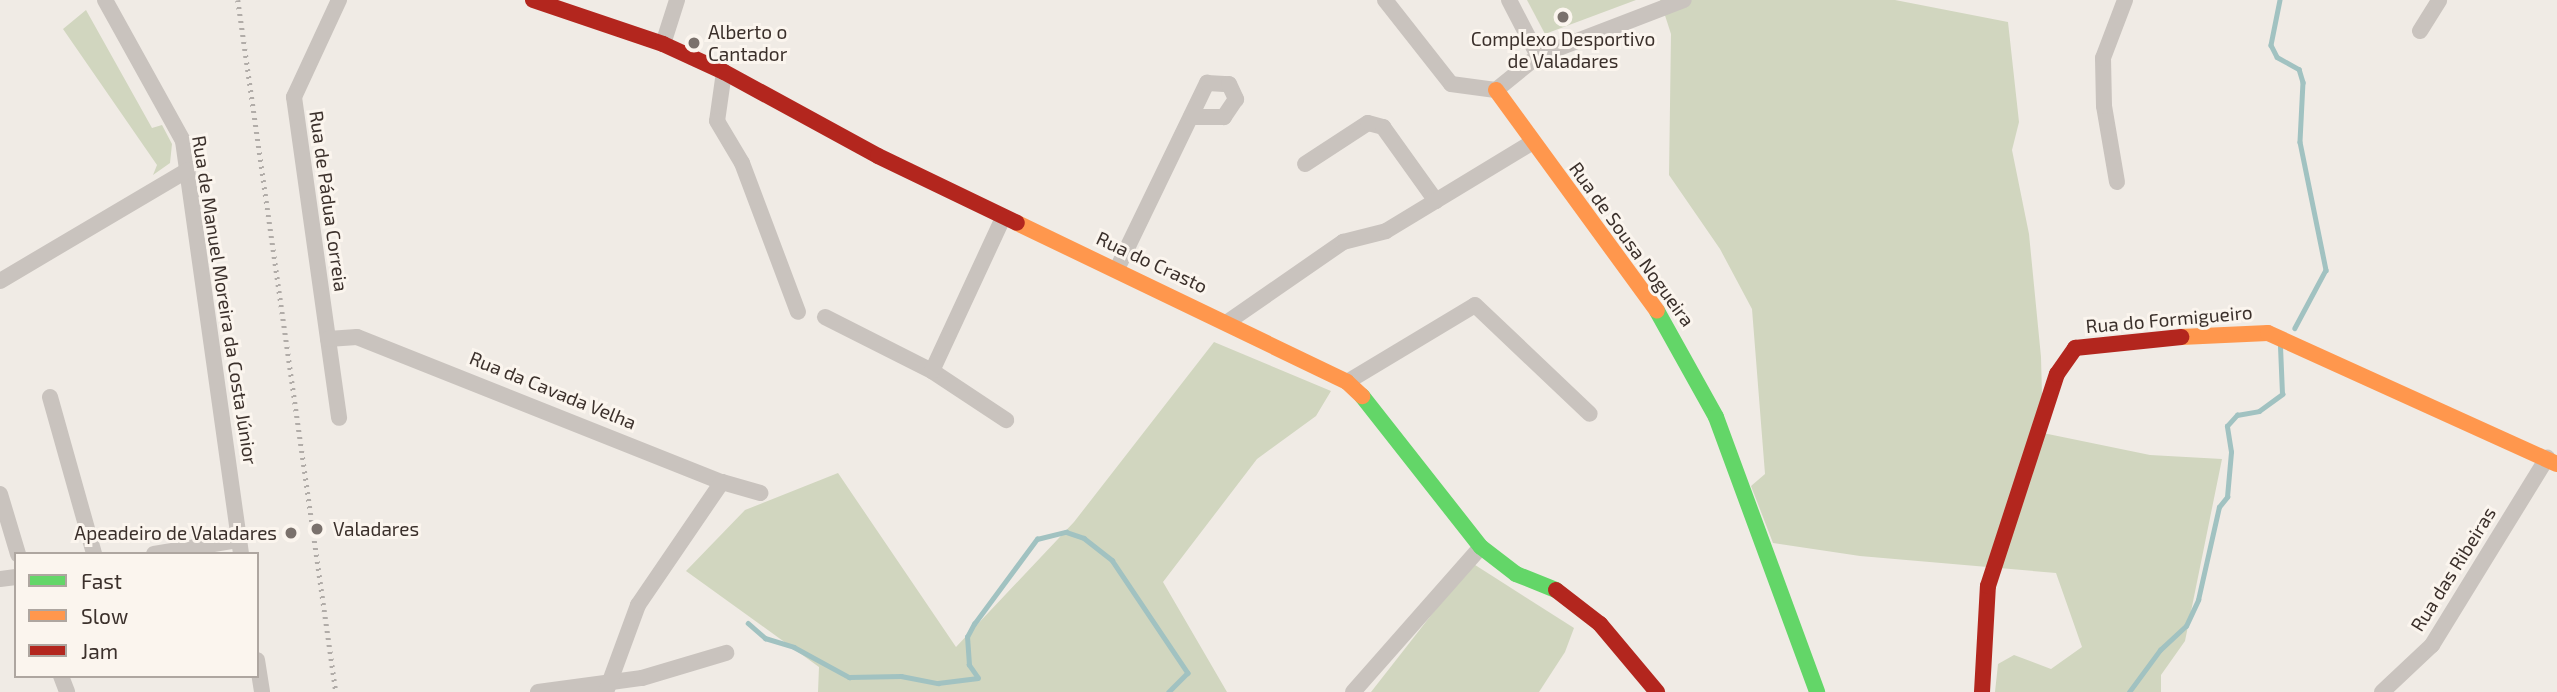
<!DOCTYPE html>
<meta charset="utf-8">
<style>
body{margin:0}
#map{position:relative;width:2557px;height:692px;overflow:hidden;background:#f0ebe5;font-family:"Exo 2",sans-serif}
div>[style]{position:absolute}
.green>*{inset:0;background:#d1d6bf}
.stream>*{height:4.5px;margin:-2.25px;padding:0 2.25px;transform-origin:2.25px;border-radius:2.25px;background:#a1c2c1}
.street>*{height:16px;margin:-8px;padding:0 8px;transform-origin:8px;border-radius:8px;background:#c9c3be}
.fast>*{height:16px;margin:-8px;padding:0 8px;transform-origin:8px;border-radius:8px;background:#63d668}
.slow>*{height:16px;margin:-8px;padding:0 8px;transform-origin:8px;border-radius:8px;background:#ff974d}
.jam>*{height:16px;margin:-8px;padding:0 8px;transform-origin:8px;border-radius:8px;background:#b3261e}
.rail>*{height:4.5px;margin-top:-2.25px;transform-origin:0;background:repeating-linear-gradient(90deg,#b1aca8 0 2px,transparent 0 7px)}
.dots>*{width:19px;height:19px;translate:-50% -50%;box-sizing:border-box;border:4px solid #fbf5ee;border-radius:50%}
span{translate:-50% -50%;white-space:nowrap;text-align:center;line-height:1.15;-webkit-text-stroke:6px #fbf5ee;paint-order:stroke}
.poi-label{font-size:19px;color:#3b302b}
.left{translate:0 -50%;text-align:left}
.right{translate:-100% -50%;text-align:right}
.street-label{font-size:19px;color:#3b302b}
.legend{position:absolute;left:14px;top:552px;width:245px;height:126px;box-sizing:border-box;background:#fbf5ee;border:2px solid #aea6a0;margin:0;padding:9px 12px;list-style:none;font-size:21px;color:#3b302b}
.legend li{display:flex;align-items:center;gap:14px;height:35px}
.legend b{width:35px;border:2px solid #aea6a0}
</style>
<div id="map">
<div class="green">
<i style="clip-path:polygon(1527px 0,1636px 0,1545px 34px)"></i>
<i style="clip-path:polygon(1660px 0,1895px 0,2008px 22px,2019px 122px,2012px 150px,2029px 234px,2041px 357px,2043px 433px,2150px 455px,2222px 459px,2185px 641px,2161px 675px,2161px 692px,1995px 692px,1998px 664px,2014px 655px,2051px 669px,2082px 647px,2056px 573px,1860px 556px,1773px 543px,1751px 486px,1765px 474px,1752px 309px,1720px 249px,1669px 175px,1671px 34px)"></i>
<i style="clip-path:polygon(86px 10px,152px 128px,162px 125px,172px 144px,170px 163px,153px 175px,157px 165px,63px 29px)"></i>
<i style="clip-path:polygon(1214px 342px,1331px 391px,1316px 416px,1257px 459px,1163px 582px,1227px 692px,818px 692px,819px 667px,686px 571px,745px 510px,838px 473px,956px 647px,1074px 522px)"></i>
<i style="clip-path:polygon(1472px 563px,1574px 628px,1565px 652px,1539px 692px,1371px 692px)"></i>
</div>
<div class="stream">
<i style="left:2280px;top:0;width:46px;rotate:101.3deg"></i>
<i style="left:2271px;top:45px;width:13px;rotate:63deg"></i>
<i style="left:2277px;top:57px;width:25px;rotate:29deg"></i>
<i style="left:2299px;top:69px;width:14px;rotate:73deg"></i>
<i style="left:2303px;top:82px;width:60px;rotate:92.9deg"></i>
<i style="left:2300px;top:142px;width:131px;rotate:78.5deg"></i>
<i style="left:2326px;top:270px;width:66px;rotate:118.1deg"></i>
<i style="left:748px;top:623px;width:23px;rotate:41deg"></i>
<i style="left:765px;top:638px;width:30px;rotate:17deg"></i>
<i style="left:794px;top:647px;width:63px;rotate:28.6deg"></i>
<i style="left:849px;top:677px;width:52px;rotate:-1.1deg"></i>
<i style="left:901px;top:676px;width:38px;rotate:11deg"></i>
<i style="left:938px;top:683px;width:40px;rotate:-7.1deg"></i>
<i style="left:978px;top:678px;width:16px;rotate:-125deg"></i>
<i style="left:969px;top:665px;width:28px;rotate:-94deg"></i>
<i style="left:967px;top:637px;width:15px;rotate:-62deg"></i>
<i style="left:974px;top:624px;width:106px;rotate:-53.5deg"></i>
<i style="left:1037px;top:539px;width:30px;rotate:-14deg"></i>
<i style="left:1066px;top:532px;width:19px;rotate:18deg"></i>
<i style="left:1084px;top:538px;width:36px;rotate:38deg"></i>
<i style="left:1112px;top:560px;width:136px;rotate:56.1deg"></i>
<i style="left:1188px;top:673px;width:27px;rotate:135deg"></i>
<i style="left:2129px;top:692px;width:52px;rotate:-53.6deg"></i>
<i style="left:2160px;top:650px;width:35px;rotate:-43deg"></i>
<i style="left:2186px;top:626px;width:29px;rotate:-65deg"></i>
<i style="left:2198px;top:600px;width:95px;rotate:-77.3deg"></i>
<i style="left:2219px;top:507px;width:13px;rotate:-51deg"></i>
<i style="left:2227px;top:497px;width:45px;rotate:-84.9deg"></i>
<i style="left:2231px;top:452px;width:26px;rotate:-99deg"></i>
<i style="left:2227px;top:426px;width:15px;rotate:-48deg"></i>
<i style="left:2237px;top:415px;width:22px;rotate:-10deg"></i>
<i style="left:2259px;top:411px;width:29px;rotate:-36deg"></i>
<i style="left:2282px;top:394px;width:48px;rotate:-92.4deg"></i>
</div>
<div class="street">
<i style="left:105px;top:0;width:161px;rotate:61deg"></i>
<i style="left:183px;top:141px;width:417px;rotate:82deg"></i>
<i style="left:339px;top:0;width:107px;rotate:114.9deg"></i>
<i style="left:294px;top:97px;width:324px;rotate:82deg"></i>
<i style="left:1385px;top:0;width:107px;rotate:51.8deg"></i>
<i style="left:1451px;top:84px;width:45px;rotate:7.6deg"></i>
<i style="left:1496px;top:90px;width:54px;rotate:-39deg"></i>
<i style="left:1538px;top:56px;width:156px;rotate:-21deg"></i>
<i style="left:1509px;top:0;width:63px;rotate:62.6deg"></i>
<i style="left:2420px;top:31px;width:36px;rotate:-58deg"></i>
<i style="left:663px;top:44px;width:46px;rotate:-72.3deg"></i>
<i style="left:724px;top:72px;width:49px;rotate:98.1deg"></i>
<i style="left:717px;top:121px;width:49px;rotate:59.2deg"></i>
<i style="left:742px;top:163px;width:159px;rotate:69.4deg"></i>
<i style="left:1305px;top:164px;width:75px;rotate:-33.1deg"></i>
<i style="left:1368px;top:123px;width:16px;rotate:15deg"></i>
<i style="left:1383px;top:127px;width:91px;rotate:54.4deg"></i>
<i style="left:2117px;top:182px;width:77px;rotate:-99.7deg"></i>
<i style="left:2104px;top:106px;width:48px;rotate:-91.2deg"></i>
<i style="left:2103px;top:58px;width:62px;rotate:-69.2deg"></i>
<i style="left:1117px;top:269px;width:207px;rotate:-64.2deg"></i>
<i style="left:1207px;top:83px;width:22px;rotate:3deg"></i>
<i style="left:1229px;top:84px;width:17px;rotate:65deg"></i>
<i style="left:1236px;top:99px;width:22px;rotate:124deg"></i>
<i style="left:1224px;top:117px;width:33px;rotate:180deg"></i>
<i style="left:0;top:281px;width:218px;rotate:-30.6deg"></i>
<i style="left:825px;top:317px;width:120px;rotate:26.8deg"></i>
<i style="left:932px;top:371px;width:89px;rotate:33.5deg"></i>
<i style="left:1229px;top:321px;width:139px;rotate:-34.7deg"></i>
<i style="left:1343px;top:242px;width:44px;rotate:-14.3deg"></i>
<i style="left:1386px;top:231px;width:172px;rotate:-31.2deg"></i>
<i style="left:328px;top:339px;width:29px;rotate:-4deg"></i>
<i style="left:357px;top:337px;width:393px;rotate:21.7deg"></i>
<i style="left:722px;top:482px;width:40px;rotate:16deg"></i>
<i style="left:932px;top:371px;width:169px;rotate:-65.1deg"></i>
<i style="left:1347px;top:382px;width:149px;rotate:-31deg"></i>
<i style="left:1475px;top:305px;width:158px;rotate:43.5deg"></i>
<i style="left:50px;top:397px;width:163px;rotate:74.3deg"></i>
<i style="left:0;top:494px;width:63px;rotate:73.3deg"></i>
<i style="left:154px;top:554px;width:86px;rotate:-9.4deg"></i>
<i style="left:0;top:579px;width:16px;rotate:-7deg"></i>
<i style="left:257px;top:660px;width:32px;rotate:81deg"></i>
<i style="left:61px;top:676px;width:17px;rotate:69deg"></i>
<i style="left:538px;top:692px;width:105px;rotate:-7.7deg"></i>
<i style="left:642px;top:678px;width:88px;rotate:-16.6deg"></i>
<i style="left:606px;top:692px;width:93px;rotate:-69.8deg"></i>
<i style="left:638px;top:605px;width:149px;rotate:-55.7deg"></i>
<i style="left:1353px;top:692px;width:193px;rotate:-48.6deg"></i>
<i style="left:2382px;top:692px;width:69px;rotate:-43.2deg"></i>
<i style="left:2432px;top:645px;width:220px;rotate:-58.4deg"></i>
</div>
<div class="fast">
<i style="left:1657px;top:311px;width:121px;rotate:60.9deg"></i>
<i style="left:1716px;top:417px;width:293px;rotate:69.8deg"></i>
<i style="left:1362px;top:396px;width:192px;rotate:51.8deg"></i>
<i style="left:1481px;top:547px;width:44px;rotate:37.6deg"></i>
<i style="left:1516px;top:574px;width:43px;rotate:21.8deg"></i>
</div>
<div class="slow">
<i style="left:1496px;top:90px;width:273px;rotate:53.9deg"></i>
<i style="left:1017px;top:223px;width:366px;rotate:25.7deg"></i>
<i style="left:1347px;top:382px;width:21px;rotate:43deg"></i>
<i style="left:2181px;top:337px;width:87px;rotate:-2.6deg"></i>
<i style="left:2268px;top:333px;width:317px;rotate:24.4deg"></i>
</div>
<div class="jam">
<i style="left:533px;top:0;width:137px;rotate:18.7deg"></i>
<i style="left:663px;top:44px;width:67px;rotate:24.7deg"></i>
<i style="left:724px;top:72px;width:175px;rotate:28.6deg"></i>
<i style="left:878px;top:156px;width:154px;rotate:25.7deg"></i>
<i style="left:1556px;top:590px;width:56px;rotate:37.7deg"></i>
<i style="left:1600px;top:624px;width:89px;rotate:50deg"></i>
<i style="left:1982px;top:692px;width:106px;rotate:-86.8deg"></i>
<i style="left:1988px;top:586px;width:223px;rotate:-72deg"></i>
<i style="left:2057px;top:374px;width:32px;rotate:-55deg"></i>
<i style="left:2075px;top:348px;width:107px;rotate:-5.9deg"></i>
</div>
<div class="rail">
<i style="left:238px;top:0;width:699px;rotate:81.94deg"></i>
</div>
<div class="dots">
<i style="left:1563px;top:17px;background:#7a716c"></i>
<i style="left:694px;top:43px;background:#7a716c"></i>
<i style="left:317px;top:529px;background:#7a716c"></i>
<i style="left:291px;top:533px;background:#7a716c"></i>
</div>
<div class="poi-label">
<span class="left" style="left:708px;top:43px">Alberto o<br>Cantador</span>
<span style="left:1563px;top:50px">Complexo Desportivo<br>de Valadares</span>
<span class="left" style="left:333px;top:529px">Valadares</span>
<span class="right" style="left:277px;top:533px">Apeadeiro de Valadares</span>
</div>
<div class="street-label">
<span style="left:329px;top:201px;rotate:82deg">Rua de Pádua Correia</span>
<span style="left:1632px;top:244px;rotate:54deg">Rua de Sousa Nogueira</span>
<span style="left:1152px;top:262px;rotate:25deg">Rua do Crasto</span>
<span style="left:225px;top:300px;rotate:81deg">Rua de Manuel Moreira da Costa Júnior</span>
<span style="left:2169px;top:319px;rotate:-5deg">Rua do Formigueiro</span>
<span style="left:553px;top:390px;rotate:22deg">Rua da Cavada Velha</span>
<span style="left:2453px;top:569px;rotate:-58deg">Rua das Ribeiras</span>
</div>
<ul class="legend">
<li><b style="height:9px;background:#63d668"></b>Fast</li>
<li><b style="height:9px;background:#ff974d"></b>Slow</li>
<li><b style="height:9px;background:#b3261e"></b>Jam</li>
</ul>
</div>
